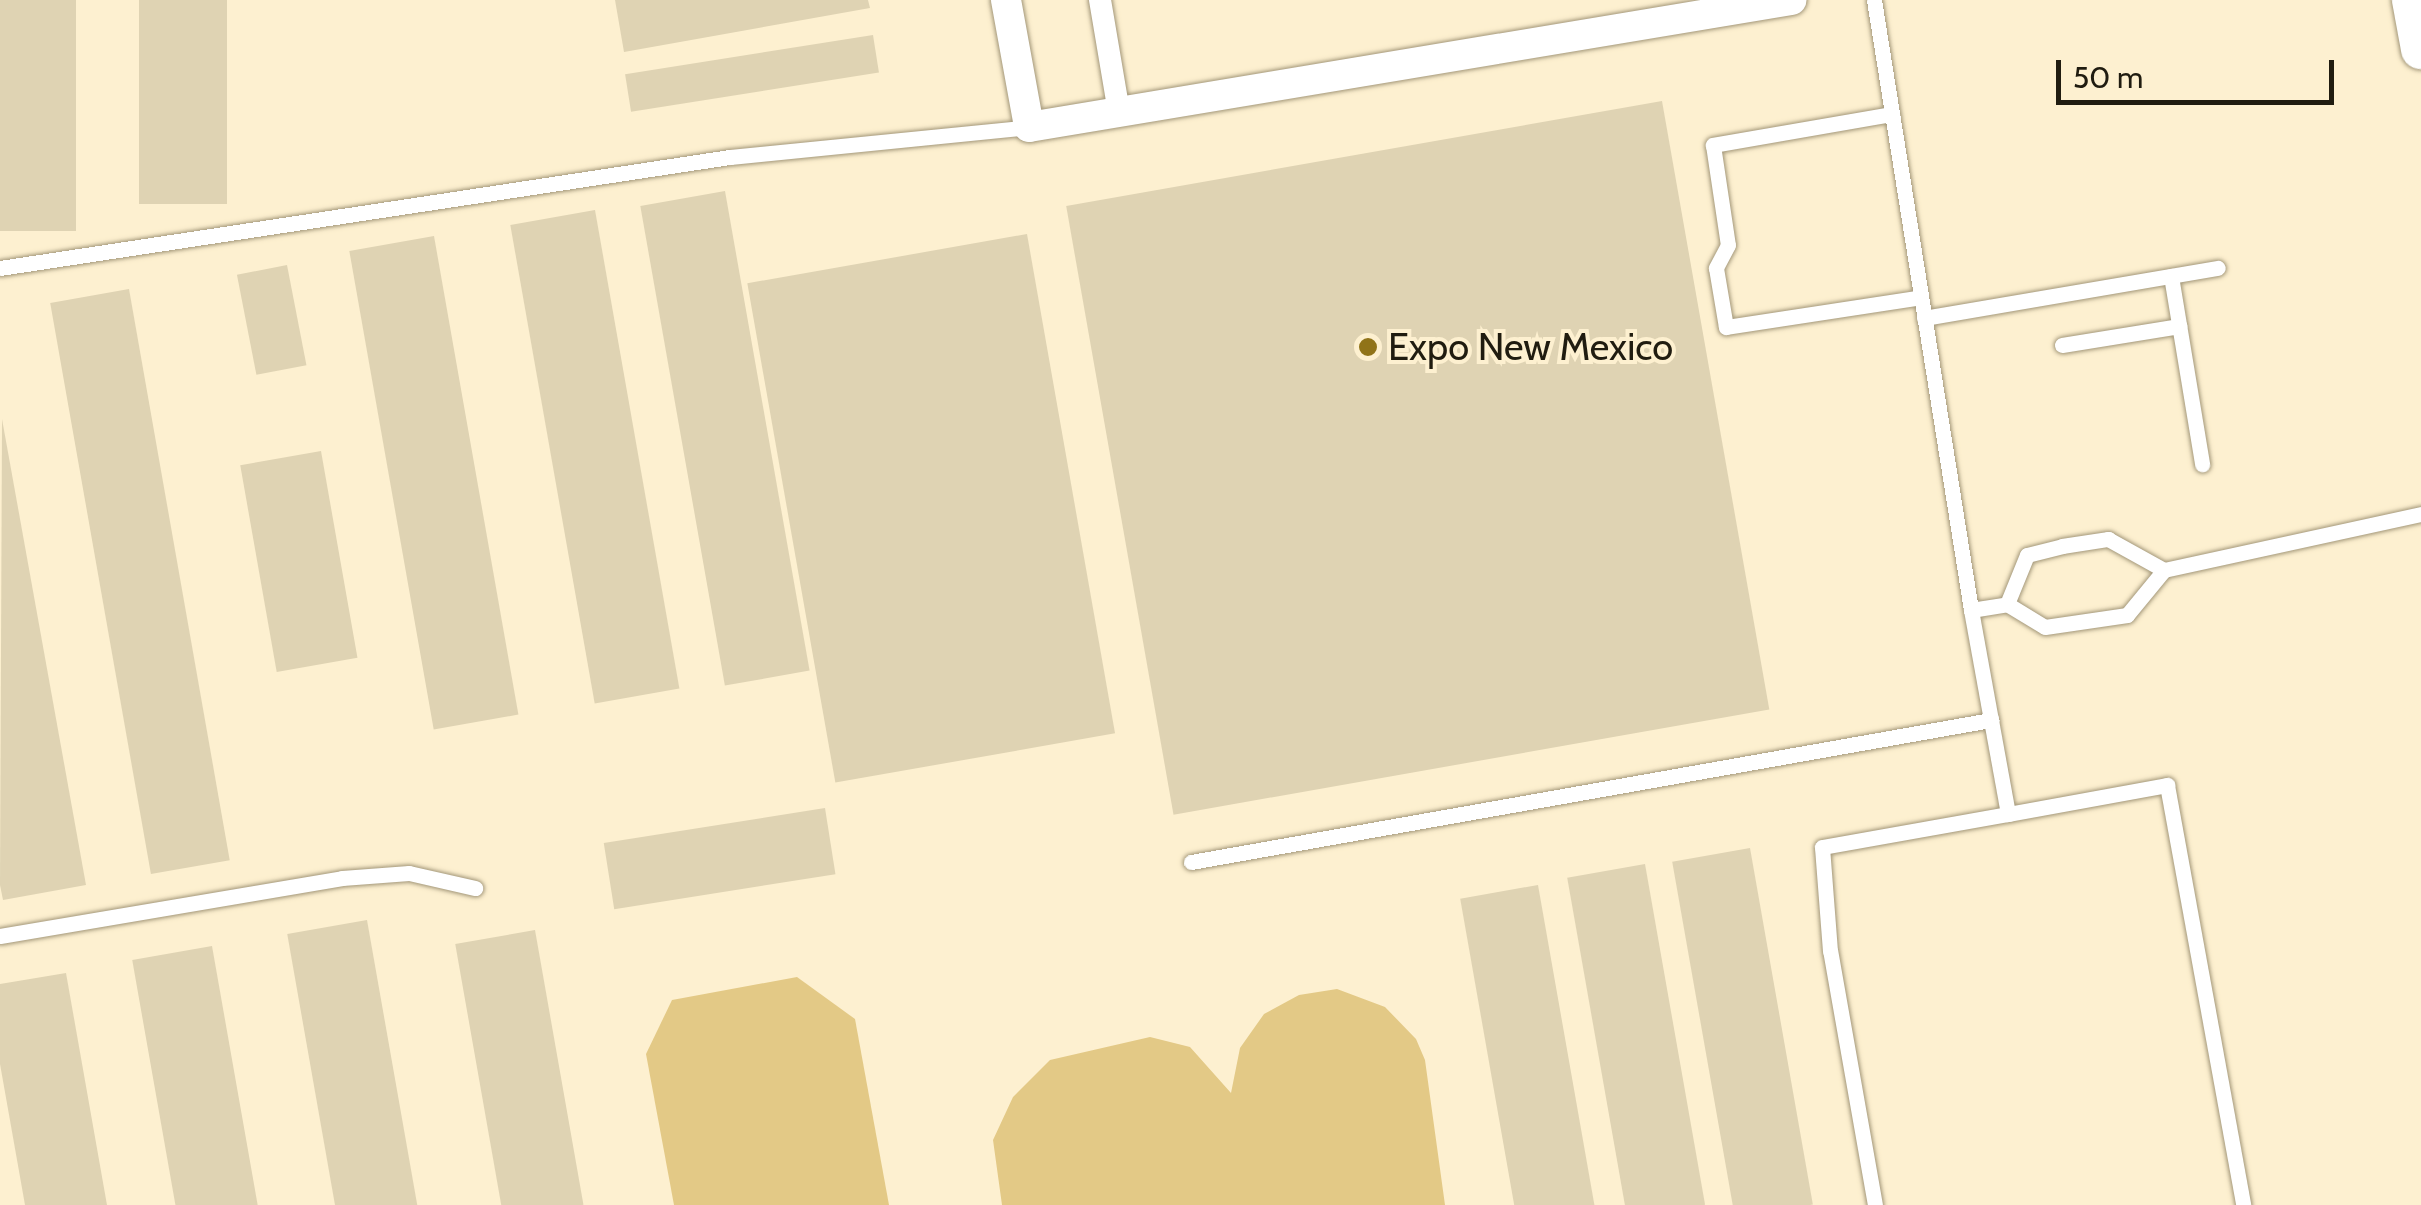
<!DOCTYPE html>
<style>
body{margin:0}
#map{position:relative;width:2421px;height:1205px;overflow:hidden;background:#fdf0d0;font-family:Cabin,sans-serif}
div>[style]{position:absolute}
.green>*{inset:0;background:#e3c986}
.building>*{inset:0;background:#dfd3b3;transform-origin:0 0}
.roads{filter:drop-shadow(0 0 2px #a39779) drop-shadow(0 0 2px #a39779)}
.service>*{height:15px;margin:-7.5px;padding:0 7.5px;transform-origin:7.5px;border-radius:7.5px;background:#fff}
.pedestrian>*{height:22px;margin:-11px;padding:0 11px;transform-origin:11px;border-radius:11px;background:#fff}
.minor>*{height:30px;margin:-15px;padding:0 15px;transform-origin:15px;border-radius:15px;background:#fff}
.tertiary>*{height:40px;margin:-20px;padding:0 20px;transform-origin:20px;border-radius:20px;background:#fff}
.dots>*{width:28px;height:28px;translate:-50% -50%;box-sizing:border-box;border:5px solid #fdf0d0;border-radius:50%}
span{translate:-50% -50%;white-space:nowrap;text-align:center;line-height:1.15;-webkit-text-stroke:8px #fdf0d0;paint-order:stroke}
.poi-label{font-size:38px;color:#201c10}
.left{translate:0 -50%;text-align:left}
.scale{position:absolute;left:2056px;top:60px;width:278px;height:45px;box-sizing:border-box;border:5px solid #201c10;border-top:0;padding-left:12px;font-size:30px;line-height:35px;white-space:nowrap;color:#201c10;-webkit-text-stroke:8px #fdf0d0;paint-order:stroke}
</style>
<div id="map">
<div class="green">
<i style="clip-path:polygon(797px 977px,855px 1019px,889px 1205px,674px 1205px,646px 1054px,672px 1000px)"></i>
<i style="clip-path:polygon(1337px 989px,1385px 1007px,1416px 1039px,1425px 1060px,1445px 1205px,1002px 1205px,993px 1140px,1013px 1097px,1050px 1060px,1150px 1037px,1190px 1047px,1231px 1093px,1240px 1048px,1264px 1014px,1299px 995px)"></i>
</div>
<div class="building">
<i style="left:0;top:0;width:76px;height:231px"></i>
<i style="left:139px;top:0;width:88px;height:204px"></i>
<i style="clip-path:polygon(615px 0,868px 0,870px 8px,624px 52px)"></i>
<i style="left:873px;top:35px;width:38px;height:251px;rotate:81deg"></i>
<i style="left:1662px;top:101px;width:618px;height:605px;rotate:80deg"></i>
<i style="left:725px;top:191px;width:487px;height:86px;rotate:80deg"></i>
<i style="left:595px;top:210px;width:486px;height:86px;rotate:80deg"></i>
<i style="left:1027px;top:234px;width:507px;height:284px;rotate:80deg"></i>
<i style="left:434px;top:236px;width:486px;height:86px;rotate:80deg"></i>
<i style="left:287px;top:265px;width:102px;height:51px;rotate:79deg"></i>
<i style="left:129px;top:289px;width:580px;height:80px;rotate:80deg"></i>
<i style="clip-path:polygon(2px 419px,86px 885px,3px 900px,0 885px)"></i>
<i style="left:321px;top:451px;width:210px;height:82px;rotate:80deg"></i>
<i style="left:825px;top:808px;width:67px;height:224px;rotate:81deg"></i>
<i style="left:1750px;top:848px;width:362px;height:79px;rotate:80deg"></i>
<i style="left:1645px;top:864px;width:346px;height:79px;rotate:80deg"></i>
<i style="left:1538px;top:885px;width:325px;height:79px;rotate:80deg"></i>
<i style="left:367px;top:920px;width:290px;height:81px;rotate:80deg"></i>
<i style="left:535px;top:930px;width:279px;height:81px;rotate:80deg"></i>
<i style="left:212px;top:946px;width:263px;height:81px;rotate:80deg"></i>
<i style="clip-path:polygon(66px 973px,107px 1205px,25px 1205px,0 1064px,0 984px)"></i>
</div>
<div class="roads">
<div class="service">
<i style="left:1874px;top:0;width:618px;rotate:80.96deg"></i>
<i style="left:1971px;top:610px;width:36px;rotate:-9deg"></i>
<i style="left:2007px;top:604px;width:44px;rotate:31.2deg"></i>
<i style="left:2045px;top:627px;width:83px;rotate:-8.3deg"></i>
<i style="left:2127px;top:615px;width:58px;rotate:-50.6deg"></i>
<i style="left:2164px;top:570px;width:263px;rotate:-12.3deg"></i>
<i style="left:1892px;top:114px;width:182px;rotate:170.2deg"></i>
<i style="left:1713px;top:145px;width:101px;rotate:81.5deg"></i>
<i style="left:1728px;top:245px;width:26px;rotate:118deg"></i>
<i style="left:1716px;top:268px;width:60px;rotate:80.4deg"></i>
<i style="left:1726px;top:327px;width:197px;rotate:-8.7deg"></i>
<i style="left:0;top:268px;width:738px;rotate:-8.65deg"></i>
<i style="left:730px;top:157px;width:301px;rotate:-5.7deg"></i>
<i style="left:2171px;top:276px;width:191px;rotate:80.6deg"></i>
<i style="left:1924px;top:318px;width:298px;rotate:-9.7deg"></i>
<i style="left:2062px;top:345px;width:119px;rotate:-9.2deg"></i>
<i style="left:2007px;top:604px;width:53px;rotate:-67.8deg"></i>
<i style="left:2027px;top:555px;width:36px;rotate:-14deg"></i>
<i style="left:2062px;top:546px;width:47px;rotate:-8.7deg"></i>
<i style="left:2108px;top:539px;width:64px;rotate:29deg"></i>
<i style="left:1971px;top:610px;width:207px;rotate:79.7deg"></i>
<i style="left:2008px;top:814px;width:162px;rotate:-10.3deg"></i>
<i style="left:2167px;top:785px;width:427px;rotate:79.7deg"></i>
<i style="left:1191px;top:862px;width:813px;rotate:-10.07deg"></i>
<i style="left:0;top:936px;width:347px;rotate:-9.6deg"></i>
<i style="left:342px;top:878px;width:67px;rotate:-4.3deg"></i>
<i style="left:409px;top:873px;width:68px;rotate:12.8deg"></i>
<i style="left:1875px;top:1205px;width:258px;rotate:-100deg"></i>
<i style="left:1830px;top:951px;width:104px;rotate:-94.4deg"></i>
<i style="left:1822px;top:847px;width:189px;rotate:-10.1deg"></i>
</div>
<div class="pedestrian">
<i style="left:1100px;top:0;width:114px;rotate:80.4deg"></i>
</div>
<div class="minor">
<i style="left:1006px;top:0;width:129px;rotate:79.7deg"></i>
<i style="left:1029px;top:127px;width:773px;rotate:-9.46deg"></i>
</div>
<div class="tertiary">
<i style="left:2412px;top:0;width:50px;rotate:79.6deg"></i>
</div>
</div>
<div class="dots">
<i style="left:1368px;top:347px;background:#907318"></i>
</div>
<div class="poi-label">
<span class="left" style="left:1388px;top:347px">Expo New Mexico</span>
</div>
<div class="scale">50 m</div>
</div>
